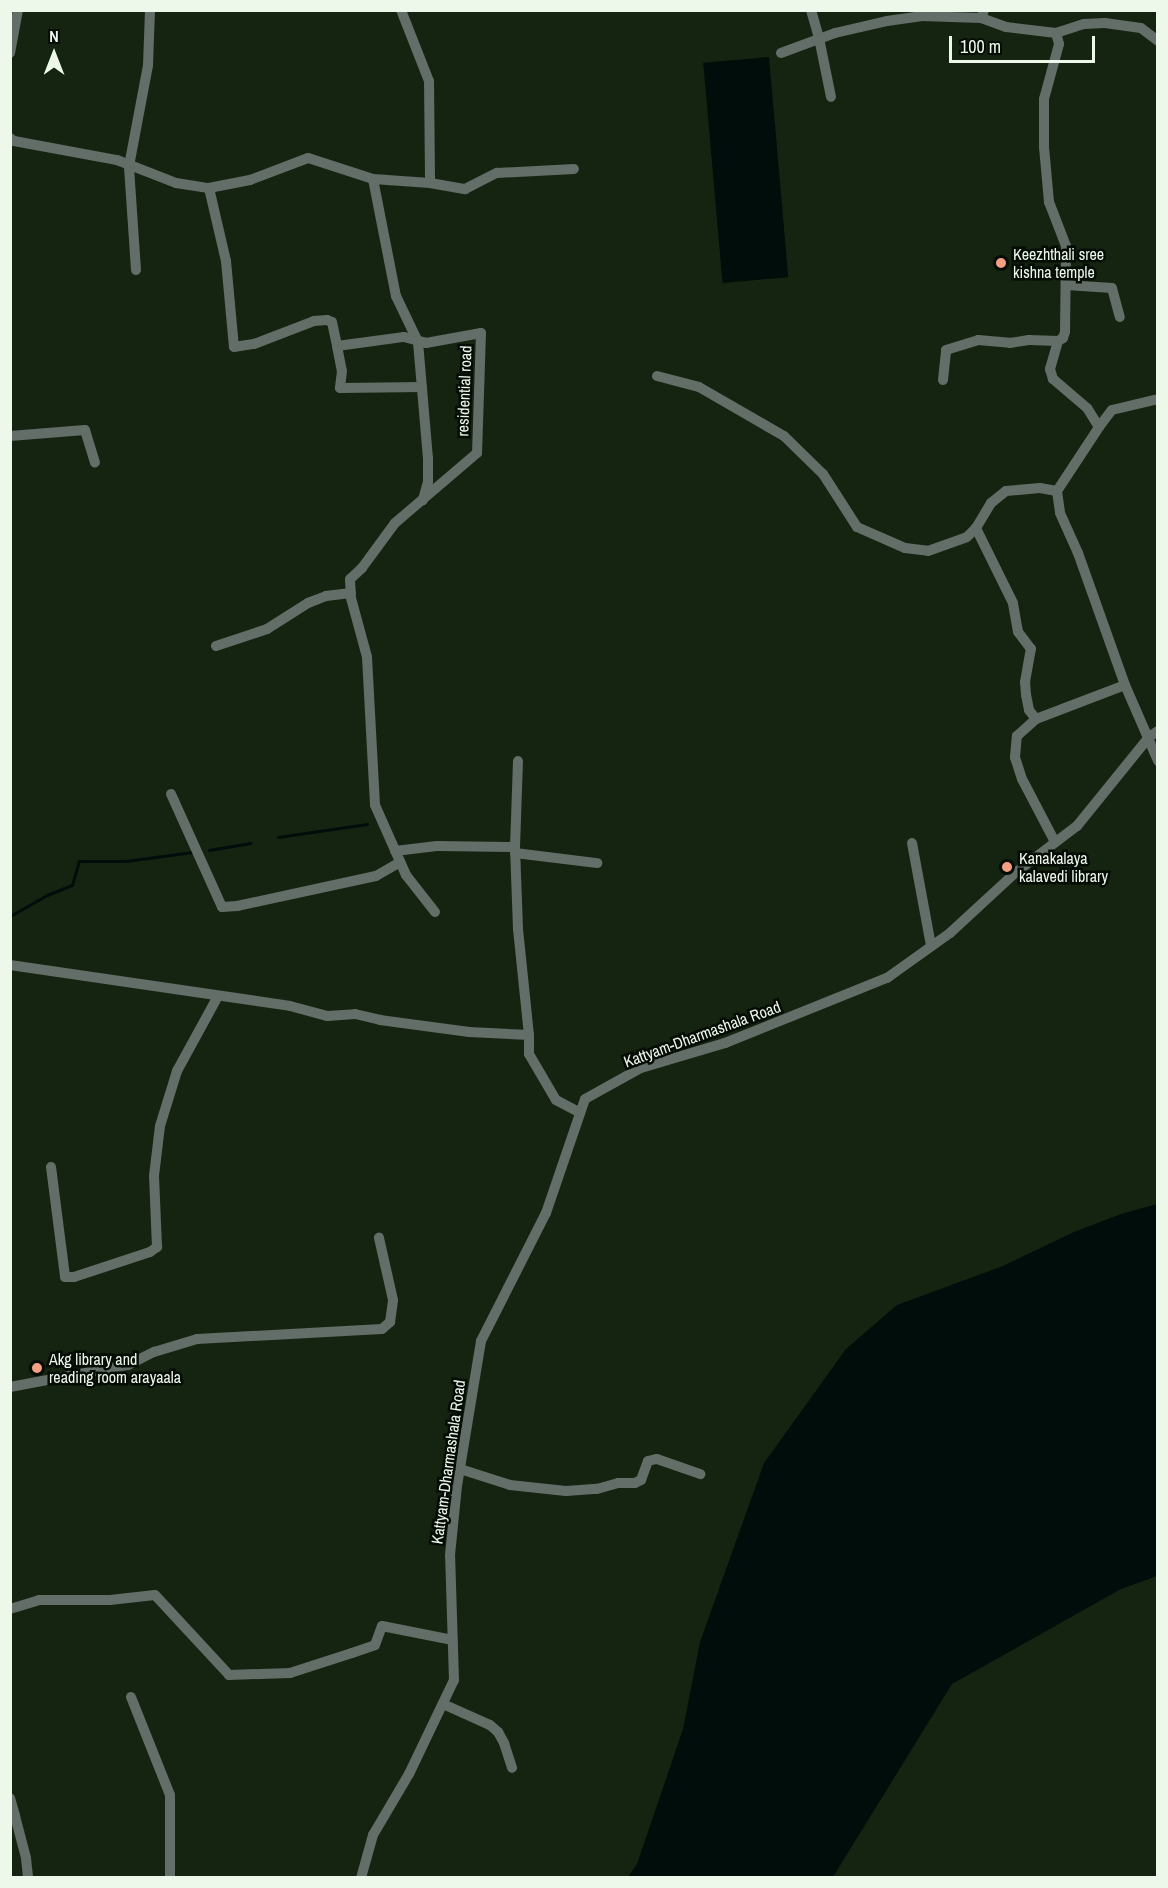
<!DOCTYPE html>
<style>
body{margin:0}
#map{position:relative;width:1168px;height:1888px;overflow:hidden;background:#142411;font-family:"Archivo Narrow",sans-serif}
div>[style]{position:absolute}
.water>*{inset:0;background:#010d0a;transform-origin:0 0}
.stream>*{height:3px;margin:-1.5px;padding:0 1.5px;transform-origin:1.5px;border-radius:1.5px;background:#010d0a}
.street>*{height:10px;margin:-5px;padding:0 5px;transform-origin:5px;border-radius:5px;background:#626e67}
.dots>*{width:16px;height:16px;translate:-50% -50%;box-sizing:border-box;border:3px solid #050b05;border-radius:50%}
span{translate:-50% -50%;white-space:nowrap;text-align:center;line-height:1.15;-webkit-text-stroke:5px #050b05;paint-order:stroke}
.poi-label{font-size:16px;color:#edf8eb}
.left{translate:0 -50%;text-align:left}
.street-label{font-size:16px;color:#edf8eb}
.frame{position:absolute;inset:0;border:12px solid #edf8eb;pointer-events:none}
.north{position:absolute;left:24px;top:24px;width:60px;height:60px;-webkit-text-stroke:4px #050b05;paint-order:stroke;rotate:0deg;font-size:16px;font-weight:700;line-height:24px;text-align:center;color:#edf8eb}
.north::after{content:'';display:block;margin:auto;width:21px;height:27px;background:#edf8eb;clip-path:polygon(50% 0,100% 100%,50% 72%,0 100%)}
.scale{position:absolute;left:949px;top:36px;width:146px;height:27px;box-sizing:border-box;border:3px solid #edf8eb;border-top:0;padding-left:8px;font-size:18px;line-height:21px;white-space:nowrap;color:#edf8eb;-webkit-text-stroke:4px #050b05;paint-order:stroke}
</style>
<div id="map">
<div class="water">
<i style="left:769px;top:57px;width:221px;height:66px;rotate:85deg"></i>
<i style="clip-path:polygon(1157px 1204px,1157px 1576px,1121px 1589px,952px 1684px,833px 1877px,628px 1877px,637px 1864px,683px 1729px,700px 1642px,764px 1463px,846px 1349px,897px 1305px,1003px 1266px,1074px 1232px,1121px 1214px)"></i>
</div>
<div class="stream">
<i style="left:278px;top:837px;width:90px;rotate:-8.3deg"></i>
<i style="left:209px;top:850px;width:42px;rotate:-9.7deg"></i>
<i style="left:10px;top:916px;width:43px;rotate:-29.6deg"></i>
<i style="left:47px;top:895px;width:27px;rotate:-22deg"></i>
<i style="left:72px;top:885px;width:25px;rotate:-74deg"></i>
<i style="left:79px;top:861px;width:47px"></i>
<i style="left:126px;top:861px;width:67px;rotate:-7.8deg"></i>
</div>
<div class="street">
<i style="left:401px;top:10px;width:76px;rotate:68.5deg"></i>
<i style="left:429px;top:81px;width:102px;rotate:89.4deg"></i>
<i style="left:430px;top:183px;width:57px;rotate:-176deg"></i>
<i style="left:373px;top:179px;width:119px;rotate:78.9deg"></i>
<i style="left:396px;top:296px;width:51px;rotate:64.4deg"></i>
<i style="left:418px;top:342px;width:116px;rotate:85.1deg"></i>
<i style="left:428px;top:458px;width:24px;rotate:90deg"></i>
<i style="left:428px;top:482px;width:19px;rotate:106deg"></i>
<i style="left:811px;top:10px;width:29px;rotate:74deg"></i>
<i style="left:819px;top:38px;width:60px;rotate:78.5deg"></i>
<i style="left:1056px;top:33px;width:29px;rotate:-18deg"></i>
<i style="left:1084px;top:24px;width:21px;rotate:-3deg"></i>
<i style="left:1105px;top:23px;width:36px;rotate:8deg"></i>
<i style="left:1141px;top:28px;width:21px;rotate:37deg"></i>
<i style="left:10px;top:53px;width:44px;rotate:-79.5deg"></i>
<i style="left:781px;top:53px;width:58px;rotate:-20.3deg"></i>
<i style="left:835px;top:33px;width:53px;rotate:-13deg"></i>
<i style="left:887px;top:21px;width:34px;rotate:-8deg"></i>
<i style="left:921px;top:16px;width:60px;rotate:1.9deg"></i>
<i style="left:10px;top:138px;width:5px;rotate:37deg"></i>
<i style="left:14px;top:141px;width:105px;rotate:10.5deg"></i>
<i style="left:117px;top:160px;width:63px;rotate:21.3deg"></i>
<i style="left:176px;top:183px;width:33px;rotate:9deg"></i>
<i style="left:373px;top:179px;width:68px;rotate:-162.1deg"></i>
<i style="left:308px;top:158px;width:62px;rotate:159.2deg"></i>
<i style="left:250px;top:180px;width:42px;rotate:169deg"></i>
<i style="left:209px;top:188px;width:75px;rotate:76.9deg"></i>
<i style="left:226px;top:261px;width:86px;rotate:84.7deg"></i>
<i style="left:234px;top:347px;width:20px;rotate:-9deg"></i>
<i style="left:254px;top:344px;width:64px;rotate:-21deg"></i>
<i style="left:314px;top:321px;width:13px;rotate:-4deg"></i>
<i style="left:327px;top:320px;width:5px;rotate:22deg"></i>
<i style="left:332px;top:322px;width:25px;rotate:78deg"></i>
<i style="left:337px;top:346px;width:68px;rotate:-7.7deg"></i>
<i style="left:404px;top:337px;width:23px;rotate:15deg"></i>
<i style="left:426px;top:343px;width:56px;rotate:-10.3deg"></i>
<i style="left:481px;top:333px;width:120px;rotate:91.9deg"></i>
<i style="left:477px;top:453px;width:108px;rotate:139.5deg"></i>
<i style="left:395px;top:523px;width:56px;rotate:126.3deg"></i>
<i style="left:362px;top:568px;width:16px;rotate:137deg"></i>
<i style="left:350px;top:579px;width:19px;rotate:87deg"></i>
<i style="left:351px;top:598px;width:61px;rotate:74.8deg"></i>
<i style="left:367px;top:657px;width:148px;rotate:86.9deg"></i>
<i style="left:375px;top:805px;width:77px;rotate:66.1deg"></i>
<i style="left:406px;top:875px;width:47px;rotate:51.9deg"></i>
<i style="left:430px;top:183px;width:36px;rotate:10deg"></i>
<i style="left:465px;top:189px;width:36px;rotate:-27deg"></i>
<i style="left:497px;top:173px;width:77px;rotate:-3deg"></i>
<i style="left:136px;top:270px;width:104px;rotate:-93.9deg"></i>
<i style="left:129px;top:166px;width:103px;rotate:-79.3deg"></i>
<i style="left:148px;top:65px;width:55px;rotate:-87.9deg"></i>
<i style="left:1066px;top:285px;width:46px;rotate:3.7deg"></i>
<i style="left:1112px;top:288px;width:30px;rotate:75deg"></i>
<i style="left:337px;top:346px;width:25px;rotate:79deg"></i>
<i style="left:342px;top:371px;width:17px;rotate:97deg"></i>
<i style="left:340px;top:388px;width:82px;rotate:-0.7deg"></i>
<i style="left:657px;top:376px;width:43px;rotate:14.7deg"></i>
<i style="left:699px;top:387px;width:98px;rotate:30deg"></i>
<i style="left:784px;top:436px;width:54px;rotate:44.3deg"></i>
<i style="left:823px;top:474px;width:63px;rotate:57.3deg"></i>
<i style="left:857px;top:527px;width:52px;rotate:23.6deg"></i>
<i style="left:905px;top:548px;width:23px;rotate:7deg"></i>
<i style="left:928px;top:551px;width:41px;rotate:-19.7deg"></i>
<i style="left:967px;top:537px;width:13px;rotate:-45deg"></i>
<i style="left:943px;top:380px;width:30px;rotate:-84deg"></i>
<i style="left:946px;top:350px;width:34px;rotate:-17deg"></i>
<i style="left:978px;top:340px;width:32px;rotate:5deg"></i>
<i style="left:1010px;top:343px;width:19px;rotate:-9deg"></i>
<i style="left:1029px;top:340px;width:29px;rotate:2deg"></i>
<i style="left:1058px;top:341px;width:6px;rotate:-31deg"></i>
<i style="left:1063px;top:338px;width:6px;rotate:-72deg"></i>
<i style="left:1065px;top:332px;width:86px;rotate:-89.3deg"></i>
<i style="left:1066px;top:246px;width:47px;rotate:-111.1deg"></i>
<i style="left:1049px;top:202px;width:55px;rotate:-95.2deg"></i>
<i style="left:1044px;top:147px;width:48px;rotate:-90deg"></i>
<i style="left:1044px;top:99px;width:57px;rotate:-74.7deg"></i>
<i style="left:1059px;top:44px;width:11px;rotate:-105deg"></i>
<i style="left:1056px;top:33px;width:50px;rotate:-173.2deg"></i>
<i style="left:1006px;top:27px;width:27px;rotate:-160deg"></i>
<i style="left:981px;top:18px;width:9px;rotate:-69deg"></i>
<i style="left:1099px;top:427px;width:21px;rotate:-53deg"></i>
<i style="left:1112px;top:410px;width:47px;rotate:-13.4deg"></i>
<i style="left:10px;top:436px;width:75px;rotate:-4.6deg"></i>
<i style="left:85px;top:430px;width:34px;rotate:73deg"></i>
<i style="left:1057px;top:491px;width:77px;rotate:-56.7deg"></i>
<i style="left:1099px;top:427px;width:22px;rotate:-122deg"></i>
<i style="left:1087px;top:408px;width:45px;rotate:-139.5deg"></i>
<i style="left:1053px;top:379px;width:10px;rotate:-107deg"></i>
<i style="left:1050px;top:369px;width:29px;rotate:-74deg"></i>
<i style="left:216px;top:646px;width:54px;rotate:-18.4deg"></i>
<i style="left:267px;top:629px;width:49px;rotate:-32.4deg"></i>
<i style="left:308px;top:603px;width:19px;rotate:-21deg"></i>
<i style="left:326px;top:596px;width:25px;rotate:-7deg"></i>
<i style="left:1036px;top:719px;width:95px;rotate:-20.9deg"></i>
<i style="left:171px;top:794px;width:124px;rotate:65.7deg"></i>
<i style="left:222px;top:907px;width:15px;rotate:-4deg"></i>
<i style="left:237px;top:906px;width:142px;rotate:-12.2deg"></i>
<i style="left:376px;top:876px;width:28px;rotate:-30deg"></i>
<i style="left:1055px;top:842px;width:71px;rotate:-117.6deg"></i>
<i style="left:1022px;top:779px;width:23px;rotate:-108deg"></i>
<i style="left:1015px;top:757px;width:21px;rotate:-85deg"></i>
<i style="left:1017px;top:736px;width:25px;rotate:-42deg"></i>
<i style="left:1036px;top:719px;width:11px;rotate:-128deg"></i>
<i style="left:1029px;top:710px;width:15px;rotate:-101deg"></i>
<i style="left:1026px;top:695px;width:13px;rotate:-94deg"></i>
<i style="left:1025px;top:682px;width:34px;rotate:-80deg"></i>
<i style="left:1031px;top:649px;width:21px;rotate:-127deg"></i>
<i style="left:1018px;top:632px;width:29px;rotate:-100deg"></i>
<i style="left:1013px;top:603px;width:84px;rotate:-116.3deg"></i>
<i style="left:976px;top:528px;width:29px;rotate:-59deg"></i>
<i style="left:991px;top:503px;width:19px;rotate:-39deg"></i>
<i style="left:1006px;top:491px;width:34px;rotate:-5deg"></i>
<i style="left:1040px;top:488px;width:17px;rotate:10deg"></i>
<i style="left:1057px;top:491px;width:22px;rotate:82deg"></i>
<i style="left:1060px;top:513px;width:44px;rotate:65.8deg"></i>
<i style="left:1078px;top:553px;width:140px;rotate:70.4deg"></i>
<i style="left:1125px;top:685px;width:83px;rotate:66.5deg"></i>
<i style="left:912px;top:843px;width:105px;rotate:79.5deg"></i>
<i style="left:515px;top:847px;width:86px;rotate:-88deg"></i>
<i style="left:395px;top:851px;width:42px;rotate:-6.8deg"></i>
<i style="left:437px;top:846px;width:78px;rotate:0.7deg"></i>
<i style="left:515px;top:847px;width:82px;rotate:87.9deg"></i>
<i style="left:518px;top:929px;width:107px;rotate:84.1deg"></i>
<i style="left:529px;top:1035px;width:19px;rotate:90deg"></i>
<i style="left:529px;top:1054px;width:53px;rotate:59.6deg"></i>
<i style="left:556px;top:1100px;width:27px;rotate:28deg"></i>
<i style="left:515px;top:853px;width:83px;rotate:7deg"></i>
<i style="left:10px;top:965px;width:283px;rotate:8.3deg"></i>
<i style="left:290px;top:1006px;width:39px;rotate:15deg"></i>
<i style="left:328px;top:1016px;width:27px;rotate:-4deg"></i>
<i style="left:355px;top:1014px;width:26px;rotate:13deg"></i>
<i style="left:380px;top:1020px;width:90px;rotate:7.7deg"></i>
<i style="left:469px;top:1032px;width:60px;rotate:2.9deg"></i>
<i style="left:51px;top:1167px;width:111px;rotate:82.7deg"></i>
<i style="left:65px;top:1277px;width:9px"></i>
<i style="left:74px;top:1277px;width:80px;rotate:-18.2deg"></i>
<i style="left:150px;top:1252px;width:9px;rotate:-36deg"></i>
<i style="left:157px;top:1247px;width:71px;rotate:-92.4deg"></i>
<i style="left:154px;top:1176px;width:50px;rotate:-83.2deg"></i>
<i style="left:160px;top:1126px;width:58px;rotate:-72.8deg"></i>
<i style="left:177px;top:1071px;width:85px;rotate:-61.3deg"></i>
<i style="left:10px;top:1387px;width:120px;rotate:-10.6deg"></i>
<i style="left:128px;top:1365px;width:29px;rotate:-27deg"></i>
<i style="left:154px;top:1352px;width:45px;rotate:-16.8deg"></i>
<i style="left:197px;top:1339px;width:185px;rotate:-3.1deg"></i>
<i style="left:382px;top:1329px;width:11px;rotate:-41deg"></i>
<i style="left:390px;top:1322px;width:22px;rotate:-82deg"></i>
<i style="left:393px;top:1300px;width:64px;rotate:-102.7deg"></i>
<i style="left:460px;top:1469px;width:52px;rotate:17.7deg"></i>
<i style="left:510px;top:1485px;width:56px;rotate:6.1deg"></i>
<i style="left:566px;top:1491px;width:31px;rotate:-4deg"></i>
<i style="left:597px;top:1489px;width:22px;rotate:-16deg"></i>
<i style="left:618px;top:1483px;width:17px"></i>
<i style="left:635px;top:1483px;width:7px;rotate:-27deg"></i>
<i style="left:641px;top:1480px;width:20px;rotate:-70deg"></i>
<i style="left:648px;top:1461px;width:9px;rotate:-13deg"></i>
<i style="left:657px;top:1459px;width:46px;rotate:19.2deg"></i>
<i style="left:10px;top:1609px;width:30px;rotate:-17deg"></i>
<i style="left:39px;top:1600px;width:71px"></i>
<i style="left:110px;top:1600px;width:45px;rotate:-6.3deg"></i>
<i style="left:155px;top:1595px;width:109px;rotate:47.2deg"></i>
<i style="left:229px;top:1675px;width:61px;rotate:-1.9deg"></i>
<i style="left:290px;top:1673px;width:65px;rotate:-17.9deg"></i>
<i style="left:352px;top:1653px;width:24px;rotate:-19deg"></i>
<i style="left:375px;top:1645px;width:20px;rotate:-70deg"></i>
<i style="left:382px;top:1626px;width:72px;rotate:11.2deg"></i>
<i style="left:131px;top:1697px;width:105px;rotate:68.3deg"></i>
<i style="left:170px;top:1795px;width:83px;rotate:90deg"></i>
<i style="left:443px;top:1704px;width:51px;rotate:24.1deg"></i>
<i style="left:490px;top:1725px;width:11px;rotate:41deg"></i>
<i style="left:498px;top:1732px;width:13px;rotate:61deg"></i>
<i style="left:504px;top:1743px;width:26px;rotate:72deg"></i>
<i style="left:10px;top:1798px;width:19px;rotate:74deg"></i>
<i style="left:15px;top:1816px;width:4px;rotate:166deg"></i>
<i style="left:15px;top:1816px;width:43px;rotate:75.3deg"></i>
<i style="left:26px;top:1858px;width:20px;rotate:84deg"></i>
<i style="left:361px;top:1878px;width:45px;rotate:-74.4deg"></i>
<i style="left:373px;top:1835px;width:71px;rotate:-59.5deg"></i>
<i style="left:409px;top:1774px;width:104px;rotate:-64.4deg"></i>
<i style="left:454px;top:1680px;width:125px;rotate:-91.8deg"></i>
<i style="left:450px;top:1555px;width:69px;rotate:-84.2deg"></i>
<i style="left:457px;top:1486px;width:147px;rotate:-80.6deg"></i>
<i style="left:481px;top:1341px;width:144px;rotate:-63.1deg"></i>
<i style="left:546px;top:1213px;width:120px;rotate:-71.1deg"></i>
<i style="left:585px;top:1099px;width:64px;rotate:-29deg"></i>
<i style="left:641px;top:1068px;width:88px;rotate:-16.6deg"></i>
<i style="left:725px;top:1043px;width:175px;rotate:-21.9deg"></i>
<i style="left:887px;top:978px;width:77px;rotate:-35.5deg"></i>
<i style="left:950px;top:933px;width:88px;rotate:-42.7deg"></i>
<i style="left:1015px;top:873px;width:78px;rotate:-37.2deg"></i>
<i style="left:1077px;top:826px;width:114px;rotate:-51deg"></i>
<i style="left:1149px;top:737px;width:11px;rotate:-34deg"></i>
</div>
<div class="dots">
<i style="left:1001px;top:263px;background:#f39f82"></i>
<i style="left:1007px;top:867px;background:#f39f82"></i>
<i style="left:37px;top:1368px;background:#f39f82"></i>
</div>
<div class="poi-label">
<span class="left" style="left:1013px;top:263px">Keezhthali sree<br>kishna temple</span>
<span class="left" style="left:1019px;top:867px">Kanakalaya<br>kalavedi library</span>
<span class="left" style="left:49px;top:1368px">Akg library and<br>reading room arayaala</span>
</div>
<div class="street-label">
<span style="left:464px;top:391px;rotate:-88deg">residential road</span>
<span style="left:702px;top:1034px;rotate:-20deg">Kattyam-Dharmashala Road</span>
<span style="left:448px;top:1462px;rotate:-82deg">Kattyam-Dharmashala Road</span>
</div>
<div class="frame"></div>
<div class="north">N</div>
<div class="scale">100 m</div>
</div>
